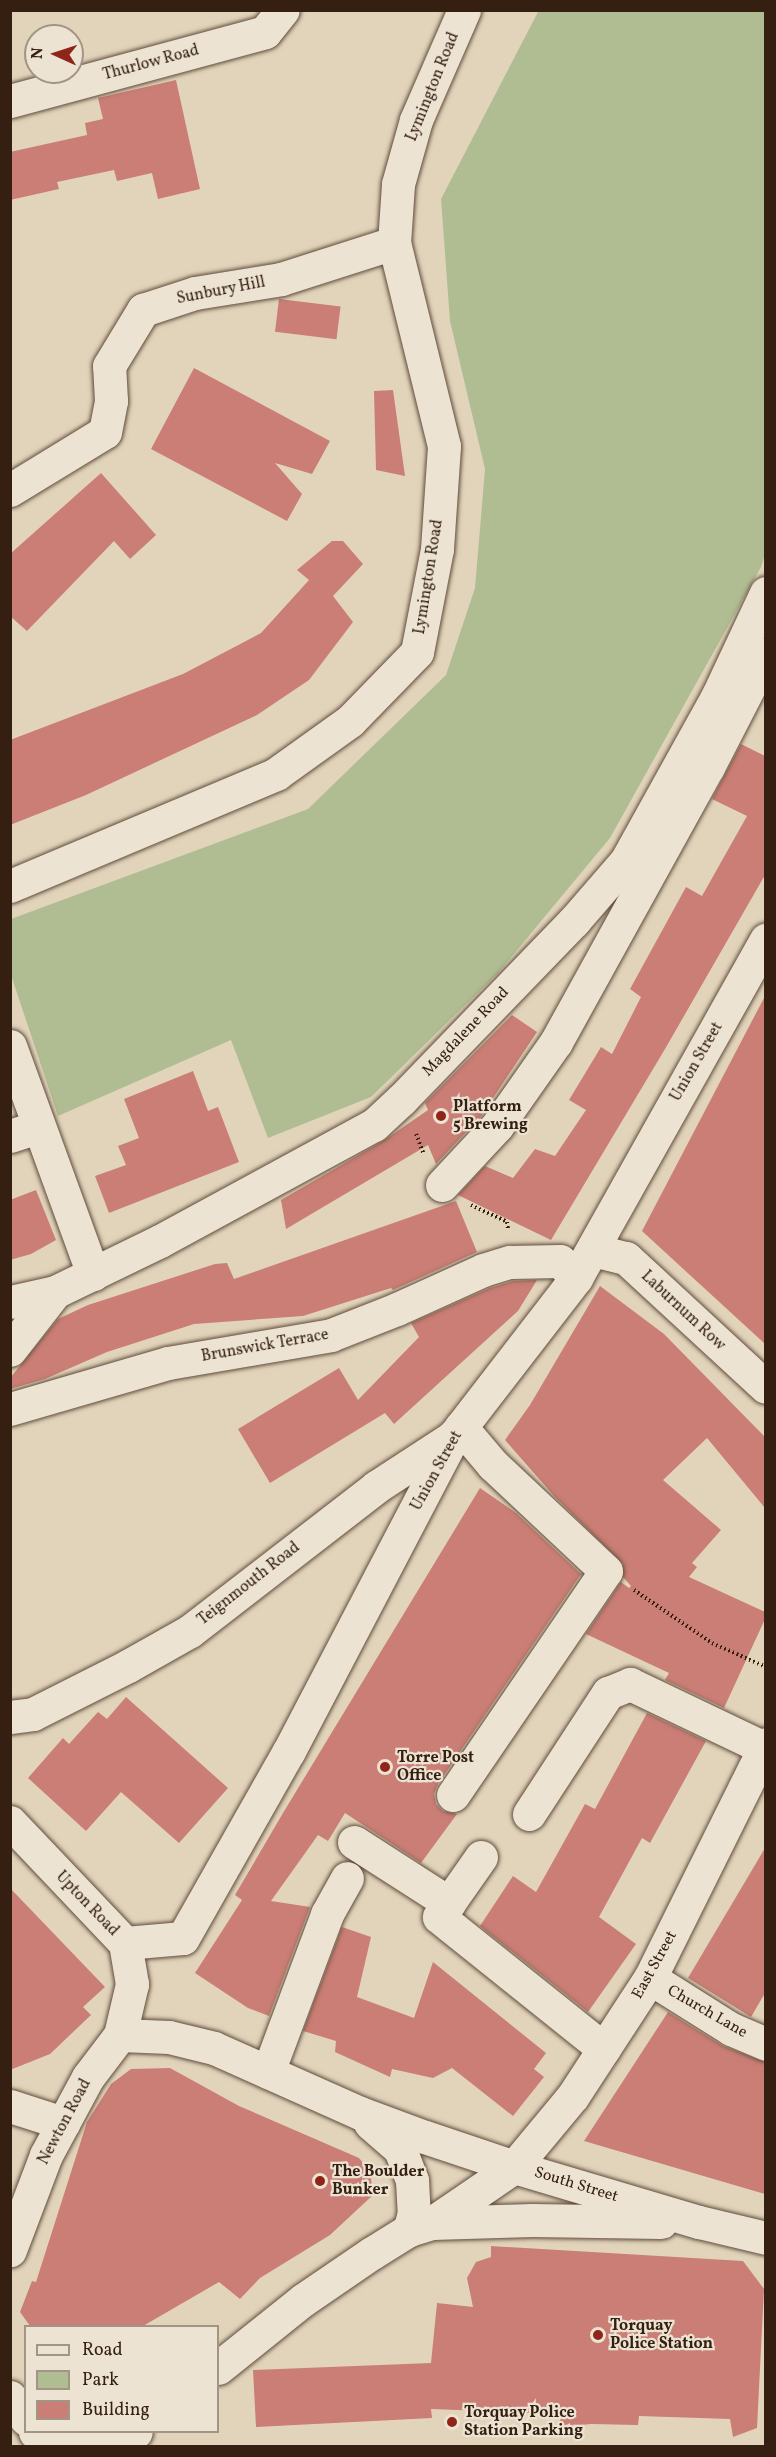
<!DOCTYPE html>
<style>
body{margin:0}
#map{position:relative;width:776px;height:2457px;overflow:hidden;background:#e2d4bb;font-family:Vollkorn,serif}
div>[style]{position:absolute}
.green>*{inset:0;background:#b0bd92}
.building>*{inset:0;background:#ca7e75;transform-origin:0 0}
.path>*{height:4px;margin-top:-2px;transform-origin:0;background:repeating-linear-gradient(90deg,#341f10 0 1.5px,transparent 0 4.5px)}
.roads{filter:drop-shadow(0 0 2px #604c3b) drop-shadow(0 0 2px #604c3b)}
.minor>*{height:33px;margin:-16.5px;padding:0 16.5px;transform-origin:16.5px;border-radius:16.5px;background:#ece3d3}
.dots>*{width:16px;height:16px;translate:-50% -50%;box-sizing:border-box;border:3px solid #ece3d3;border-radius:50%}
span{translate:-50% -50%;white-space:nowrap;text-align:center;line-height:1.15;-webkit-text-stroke:4.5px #ece3d3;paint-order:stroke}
.street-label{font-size:16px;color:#341f10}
.poi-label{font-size:16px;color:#341f10;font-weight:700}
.left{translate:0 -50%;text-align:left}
.frame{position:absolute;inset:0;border:12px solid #341f10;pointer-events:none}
.legend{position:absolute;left:24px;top:2325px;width:195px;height:108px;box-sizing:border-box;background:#ece3d3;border:2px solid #a29585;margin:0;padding:8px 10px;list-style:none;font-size:18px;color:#341f10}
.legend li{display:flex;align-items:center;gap:12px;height:30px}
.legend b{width:30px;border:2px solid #a29585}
.north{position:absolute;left:24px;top:24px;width:60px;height:60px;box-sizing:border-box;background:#ece3d3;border:2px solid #a29585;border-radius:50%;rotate:273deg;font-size:16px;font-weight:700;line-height:24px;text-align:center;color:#341f10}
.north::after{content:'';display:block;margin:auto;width:21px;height:27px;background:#8f2418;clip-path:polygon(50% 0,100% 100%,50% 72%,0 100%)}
</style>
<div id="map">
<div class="green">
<i style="clip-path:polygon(539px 10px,765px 11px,766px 551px,761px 567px,610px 838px,498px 973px,371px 1097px,268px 1138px,231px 1040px,58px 1116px,11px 975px,11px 919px,308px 809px,446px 675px,475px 588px,485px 469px,450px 321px,441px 199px)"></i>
</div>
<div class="building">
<i style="clip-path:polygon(176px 80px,200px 189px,158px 199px,152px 173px,117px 181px,114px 170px,57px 182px,59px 189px,10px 200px,10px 152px,87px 135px,85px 123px,103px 119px,98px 98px)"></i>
<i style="left:279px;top:299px;width:62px;height:33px;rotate:7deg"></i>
<i style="clip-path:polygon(194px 368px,330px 441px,312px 474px,275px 463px,302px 494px,287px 521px,151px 449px)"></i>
<i style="clip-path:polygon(393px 390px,405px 476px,376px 470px,374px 391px)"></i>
<i style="clip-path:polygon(101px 473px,156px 535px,130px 559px,114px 541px,27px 631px,10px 616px,10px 554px)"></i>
<i style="clip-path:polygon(332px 541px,343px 541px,363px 564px,333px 596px,353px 622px,309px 680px,257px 715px,86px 795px,10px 825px,10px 740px,183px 674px,261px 633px,309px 580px,297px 570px)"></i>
<i style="clip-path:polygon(741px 744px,765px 756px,765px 875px,665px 1049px,551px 1240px,458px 1195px,485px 1166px,513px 1178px,535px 1149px,555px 1156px,586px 1110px,569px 1100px,601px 1047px,612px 1054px,641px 997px,630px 989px,686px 887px,702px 896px,747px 816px,712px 799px)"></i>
<i style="clip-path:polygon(765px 996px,765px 1344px,642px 1231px)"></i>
<i style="clip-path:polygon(512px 1015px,537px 1032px,481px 1116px,436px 1164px,428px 1145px,286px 1229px,281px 1200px,383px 1141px,428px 1110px,425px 1103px)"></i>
<i style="clip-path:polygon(193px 1071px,208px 1111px,218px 1107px,239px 1162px,109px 1213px,95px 1176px,126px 1165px,118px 1146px,139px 1138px,124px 1099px)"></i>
<i style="clip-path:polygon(36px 1190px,56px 1240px,31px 1254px,10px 1260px,10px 1200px)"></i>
<i style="clip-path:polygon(456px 1201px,477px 1252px,393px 1290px,391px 1288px,303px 1316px,194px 1324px,107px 1352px,45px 1379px,10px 1389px,10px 1378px,58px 1319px,88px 1305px,215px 1264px,227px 1263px,234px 1279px)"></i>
<i style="clip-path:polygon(537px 1280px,518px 1311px,394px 1424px,385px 1413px,270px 1483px,238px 1429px,339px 1368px,358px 1400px,419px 1337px,411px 1323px,490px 1288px,513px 1281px)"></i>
<i style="clip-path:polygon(600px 1286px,664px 1334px,765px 1437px,765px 1508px,707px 1438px,663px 1480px,721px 1530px,692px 1563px,697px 1567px,689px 1577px,765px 1612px,765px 1619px,724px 1708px,665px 1680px,669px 1673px,586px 1634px,621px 1582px,629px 1588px,631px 1586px,623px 1577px,623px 1564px,555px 1497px,505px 1440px,530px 1405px)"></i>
<i style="clip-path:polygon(480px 1488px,516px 1513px,581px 1574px,438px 1784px,434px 1794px,436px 1804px,443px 1811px,457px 1814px,421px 1863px,345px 1813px,328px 1841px,318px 1835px,271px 1901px,310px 1907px,269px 2016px,248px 2008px,195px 1973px,242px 1900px,235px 1895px,283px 1813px)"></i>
<i style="clip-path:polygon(126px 1697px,228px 1788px,179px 1843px,121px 1792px,86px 1831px,28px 1778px,63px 1738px,69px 1744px,98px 1712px,107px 1719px)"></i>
<i style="clip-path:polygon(647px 1713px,706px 1741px,650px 1843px,642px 1838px,599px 1917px,636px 1944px,588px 2012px,480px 1926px,513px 1876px,536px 1892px,585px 1804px,595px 1809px)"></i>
<i style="clip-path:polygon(765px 1848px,765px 1993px,751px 2017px,688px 1978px)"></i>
<i style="clip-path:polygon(10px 1888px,105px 1987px,83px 2007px,91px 2015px,50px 2054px,10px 2070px)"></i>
<i style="clip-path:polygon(342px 1927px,371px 1937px,357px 1997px,414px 2018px,433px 1962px,546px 2053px,534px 2069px,544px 2077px,513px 2116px,452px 2068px,433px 2078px,392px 2069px,390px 2077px,335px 2052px,336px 2041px,303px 2031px)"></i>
<i style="clip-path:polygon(668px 2012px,723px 2046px,765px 2062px,765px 2194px,584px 2141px)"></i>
<i style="clip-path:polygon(170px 2068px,239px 2106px,359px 2158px,370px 2171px,373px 2195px,330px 2235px,260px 2278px,240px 2299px,219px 2282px,143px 2326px,30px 2326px,20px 2312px,32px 2281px,36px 2282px,87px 2122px,111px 2084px,131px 2069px)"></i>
<i style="clip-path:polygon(491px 2246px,743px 2261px,764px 2289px,757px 2428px,733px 2437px,730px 2419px,639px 2416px,638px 2425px,591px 2424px,560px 2427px,560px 2414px,431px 2409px,432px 2418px,256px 2427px,253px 2370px,431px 2363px,437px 2303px,473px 2307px,467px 2278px,476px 2262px,491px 2257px)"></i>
</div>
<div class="path">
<i style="left:416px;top:1134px;width:22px;rotate:69deg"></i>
<i style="left:471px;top:1205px;width:40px;rotate:25deg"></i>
<i style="left:507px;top:1222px;width:7px;rotate:82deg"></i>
<i style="left:634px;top:1590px;width:94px;rotate:34.2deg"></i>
<i style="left:712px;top:1643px;width:59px;rotate:24deg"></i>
</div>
<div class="roads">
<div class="minor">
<i style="left:10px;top:101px;width:264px;rotate:-15.1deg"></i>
<i style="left:265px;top:32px;width:28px;rotate:-51deg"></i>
<i style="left:10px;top:490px;width:111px;rotate:-31.4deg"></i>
<i style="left:105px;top:432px;width:32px;rotate:-79deg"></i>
<i style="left:111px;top:401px;width:35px;rotate:-93deg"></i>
<i style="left:109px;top:366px;width:66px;rotate:-58.7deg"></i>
<i style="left:143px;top:310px;width:55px;rotate:-18.1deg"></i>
<i style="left:195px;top:293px;width:87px;rotate:-9.2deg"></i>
<i style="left:281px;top:279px;width:119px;rotate:-17.7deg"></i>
<i style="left:10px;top:886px;width:289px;rotate:-22.8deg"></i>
<i style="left:276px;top:774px;width:91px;rotate:-35.6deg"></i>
<i style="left:350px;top:721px;width:96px;rotate:-45.8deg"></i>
<i style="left:417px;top:652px;width:105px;rotate:-79deg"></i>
<i style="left:437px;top:549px;width:103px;rotate:-86.1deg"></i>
<i style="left:444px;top:446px;width:209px;rotate:-103.8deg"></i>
<i style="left:394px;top:243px;width:59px;rotate:-86.1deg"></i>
<i style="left:398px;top:184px;width:66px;rotate:-74.3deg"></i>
<i style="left:416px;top:120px;width:120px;rotate:-66.4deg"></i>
<i style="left:10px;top:1046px;width:243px;rotate:70deg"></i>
<i style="left:10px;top:1136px;width:29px;rotate:-18deg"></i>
<i style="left:442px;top:1185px;width:81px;rotate:-47deg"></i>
<i style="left:497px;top:1126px;width:103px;rotate:-54.9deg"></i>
<i style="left:556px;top:1042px;width:314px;rotate:-61.1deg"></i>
<i style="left:708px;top:767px;width:127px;rotate:-62.8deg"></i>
<i style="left:593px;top:1250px;width:34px;rotate:14deg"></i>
<i style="left:626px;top:1258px;width:190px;rotate:42.7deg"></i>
<i style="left:10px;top:1302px;width:46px;rotate:-12.5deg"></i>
<i style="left:55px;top:1292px;width:117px;rotate:-25.9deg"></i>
<i style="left:160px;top:1241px;width:243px;rotate:-28.5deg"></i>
<i style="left:374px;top:1125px;width:38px;rotate:-43deg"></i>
<i style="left:402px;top:1099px;width:248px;rotate:-46deg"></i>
<i style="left:574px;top:921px;width:79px;rotate:-49.1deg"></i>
<i style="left:626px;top:861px;width:188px;rotate:-61deg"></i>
<i style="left:717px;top:697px;width:115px;rotate:-64.8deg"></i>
<i style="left:10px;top:1350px;width:73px;rotate:-52.2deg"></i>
<i style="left:10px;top:1409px;width:165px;rotate:-16.2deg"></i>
<i style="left:168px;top:1363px;width:165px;rotate:-9.7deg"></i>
<i style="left:331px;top:1335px;width:71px;rotate:-21.5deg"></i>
<i style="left:397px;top:1309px;width:94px;rotate:-24.4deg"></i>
<i style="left:483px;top:1270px;width:28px;rotate:-17deg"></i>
<i style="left:510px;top:1262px;width:50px;rotate:-1.1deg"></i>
<i style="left:560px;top:1261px;width:23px;rotate:47deg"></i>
<i style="left:10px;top:1717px;width:23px;rotate:-7deg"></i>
<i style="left:33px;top:1714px;width:106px;rotate:-26.8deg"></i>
<i style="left:128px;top:1666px;width:71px;rotate:-29.4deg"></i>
<i style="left:190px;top:1631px;width:235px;rotate:-37.7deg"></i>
<i style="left:376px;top:1487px;width:92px;rotate:-33deg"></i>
<i style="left:453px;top:1795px;width:271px;rotate:-55.7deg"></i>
<i style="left:606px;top:1571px;width:155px;rotate:-136.8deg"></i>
<i style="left:493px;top:1465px;width:50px;rotate:-130.1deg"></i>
<i style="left:529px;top:1814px;width:145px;rotate:-56.9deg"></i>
<i style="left:608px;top:1693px;width:24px;rotate:-22deg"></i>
<i style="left:630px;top:1684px;width:148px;rotate:25.5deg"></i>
<i style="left:10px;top:1822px;width:167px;rotate:46.5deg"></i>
<i style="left:125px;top:1943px;width:42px;rotate:80.3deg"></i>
<i style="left:132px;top:1984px;width:52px;rotate:103.2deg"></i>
<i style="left:120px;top:2035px;width:53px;rotate:127.3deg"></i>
<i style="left:88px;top:2077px;width:89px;rotate:118.3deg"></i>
<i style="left:46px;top:2155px;width:102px;rotate:110.8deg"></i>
<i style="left:354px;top:1842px;width:113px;rotate:32.7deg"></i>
<i style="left:481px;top:1857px;width:73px;rotate:125deg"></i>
<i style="left:439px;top:1917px;width:211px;rotate:38.7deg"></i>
<i style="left:125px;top:1943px;width:58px;rotate:-4.9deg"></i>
<i style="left:183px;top:1938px;width:215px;rotate:-60.5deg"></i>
<i style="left:289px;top:1751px;width:356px;rotate:-62.4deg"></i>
<i style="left:454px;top:1436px;width:200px;rotate:-52.3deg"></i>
<i style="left:576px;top:1278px;width:388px;rotate:-60.7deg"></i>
<i style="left:650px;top:1978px;width:96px;rotate:32.2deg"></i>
<i style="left:731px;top:2029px;width:38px;rotate:23deg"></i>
<i style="left:120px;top:2035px;width:49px;rotate:2.3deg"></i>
<i style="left:169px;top:2037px;width:46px;rotate:13.7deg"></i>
<i style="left:214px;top:2048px;width:160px;rotate:24deg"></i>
<i style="left:360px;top:2113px;width:69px;rotate:20.3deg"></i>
<i style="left:425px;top:2137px;width:94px;rotate:18.6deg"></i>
<i style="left:514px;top:2167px;width:193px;rotate:16.6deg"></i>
<i style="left:699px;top:2222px;width:69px;rotate:13.4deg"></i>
<i style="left:268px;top:2072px;width:169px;rotate:-69.5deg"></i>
<i style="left:327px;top:1914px;width:41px;rotate:-60.9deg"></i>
<i style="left:10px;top:2106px;width:56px;rotate:17.8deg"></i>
<i style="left:370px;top:2123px;width:40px;rotate:41deg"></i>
<i style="left:400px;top:2149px;width:33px;rotate:69deg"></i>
<i style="left:412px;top:2180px;width:33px;rotate:87deg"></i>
<i style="left:414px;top:2213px;width:18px;rotate:106deg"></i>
<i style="left:432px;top:2223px;width:100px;rotate:-1.7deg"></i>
<i style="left:532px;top:2220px;width:129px;rotate:0.9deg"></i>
<i style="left:218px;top:2368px;width:109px;rotate:-38.7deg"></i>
<i style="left:303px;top:2300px;width:83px;rotate:-34.3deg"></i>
<i style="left:372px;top:2253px;width:44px;rotate:-31.9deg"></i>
<i style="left:409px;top:2230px;width:24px;rotate:-17deg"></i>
<i style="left:432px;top:2223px;width:99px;rotate:-34.3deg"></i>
<i style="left:514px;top:2167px;width:92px;rotate:-50.3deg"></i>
<i style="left:573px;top:2096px;width:141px;rotate:-56.9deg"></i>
<i style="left:650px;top:1978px;width:261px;rotate:-63.6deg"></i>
<i style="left:10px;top:2397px;width:27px;rotate:54deg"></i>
<i style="left:35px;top:2432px;width:16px;rotate:27deg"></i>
<i style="left:49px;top:2439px;width:55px;rotate:2.1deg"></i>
<i style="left:104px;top:2441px;width:33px;rotate:-16deg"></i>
</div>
</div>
<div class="dots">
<i style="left:441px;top:1116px;background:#8f2418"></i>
<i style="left:385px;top:1767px;background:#8f2418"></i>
<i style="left:320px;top:2181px;background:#8f2418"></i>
<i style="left:598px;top:2335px;background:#8f2418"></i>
<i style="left:452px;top:2422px;background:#8f2418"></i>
</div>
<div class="street-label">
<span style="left:151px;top:63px;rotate:-15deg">Thurlow Road</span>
<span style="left:433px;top:87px;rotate:-68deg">Lymington Road</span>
<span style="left:221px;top:291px;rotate:-11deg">Sunbury Hill</span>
<span style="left:429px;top:577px;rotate:-81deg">Lymington Road</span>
<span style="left:466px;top:1032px;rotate:-46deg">Magdalene Road</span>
<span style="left:697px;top:1062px;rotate:-60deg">Union Street</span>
<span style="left:683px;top:1311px;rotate:43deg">Laburnum Row</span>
<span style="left:265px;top:1346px;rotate:-10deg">Brunswick Terrace</span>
<span style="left:437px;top:1471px;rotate:-61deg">Union Street</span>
<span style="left:249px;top:1584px;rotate:-38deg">Teignmouth Road</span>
<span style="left:87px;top:1904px;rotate:46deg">Upton Road</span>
<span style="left:655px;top:1965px;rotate:-61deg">East Street</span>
<span style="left:707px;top:2012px;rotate:30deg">Church Lane</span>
<span style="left:65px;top:2122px;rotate:-62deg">Newton Road</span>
<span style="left:576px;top:2185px;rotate:17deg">South Street</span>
</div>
<div class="poi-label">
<span class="left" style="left:453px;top:1116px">Platform<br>5 Brewing</span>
<span class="left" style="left:397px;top:1767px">Torre Post<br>Office</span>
<span class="left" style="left:332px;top:2181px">The Boulder<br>Bunker</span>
<span class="left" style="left:610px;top:2335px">Torquay<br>Police Station</span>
<span class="left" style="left:464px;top:2422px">Torquay Police<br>Station Parking</span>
</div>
<div class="frame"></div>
<ul class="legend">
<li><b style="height:8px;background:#ece3d3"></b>Road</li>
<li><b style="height:16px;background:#b0bd92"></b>Park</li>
<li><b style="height:16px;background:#ca7e75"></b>Building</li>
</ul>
<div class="north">N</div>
</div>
